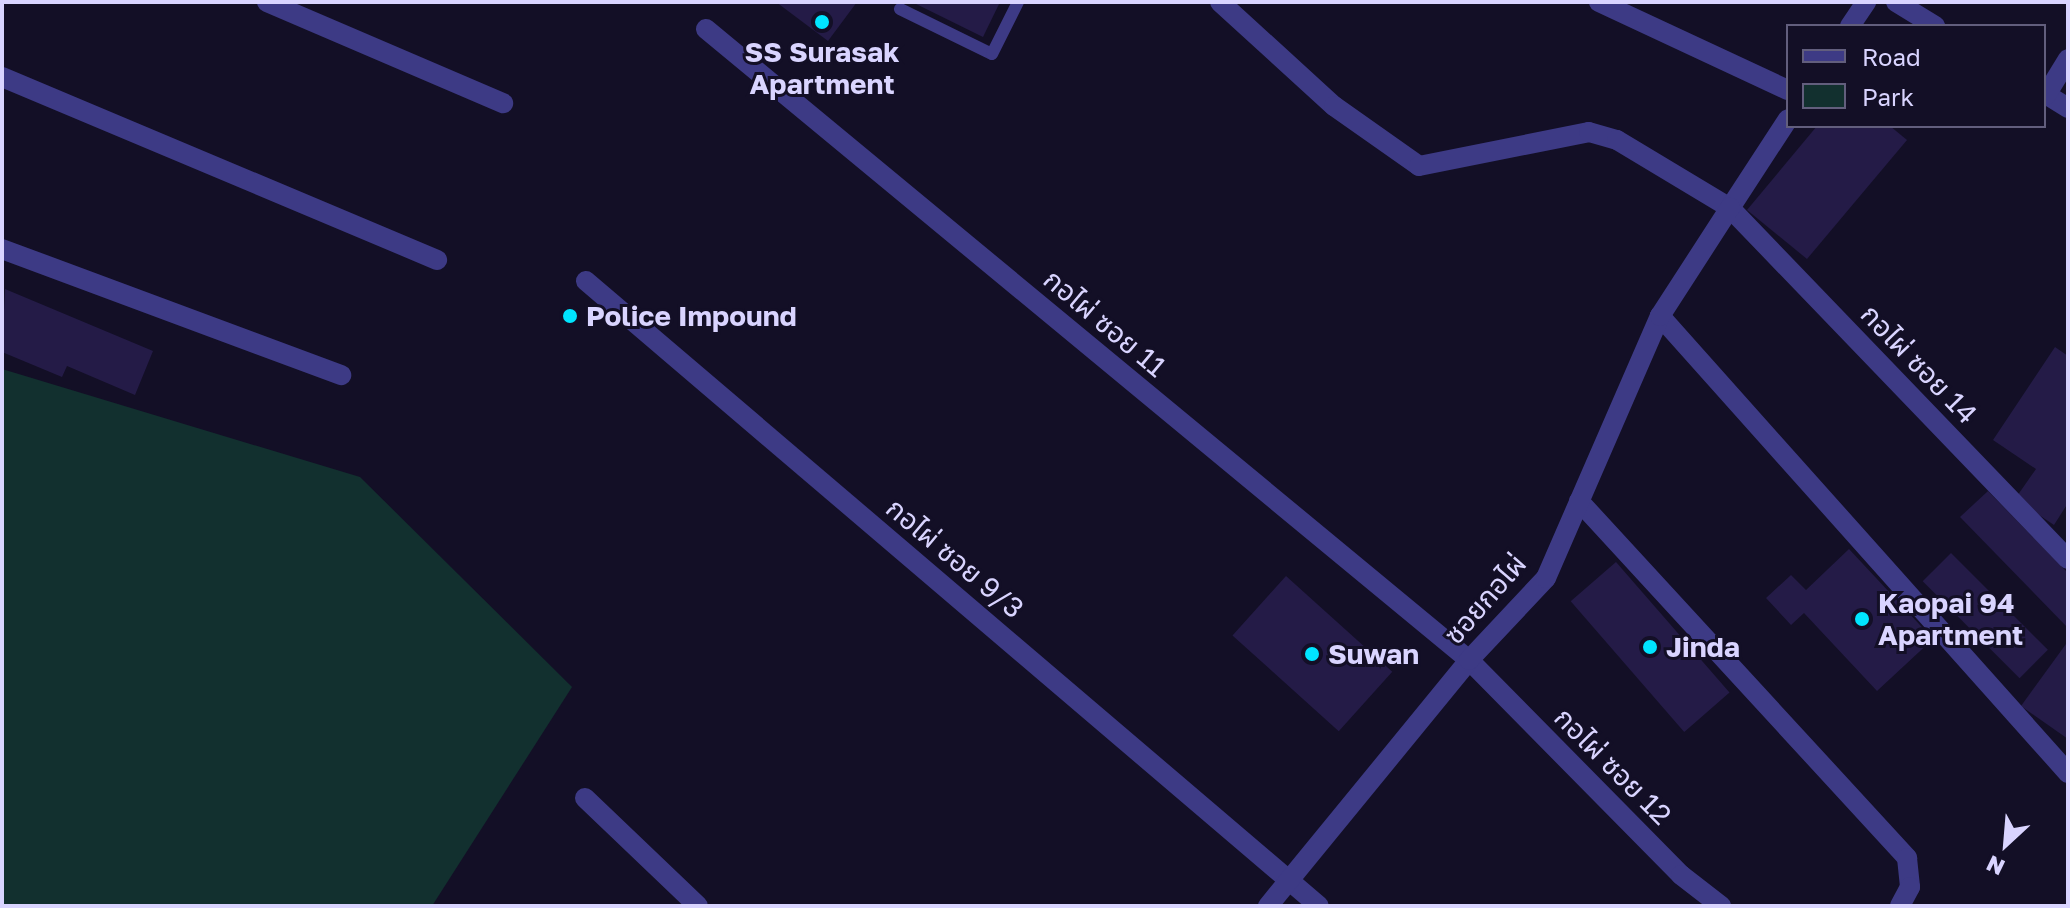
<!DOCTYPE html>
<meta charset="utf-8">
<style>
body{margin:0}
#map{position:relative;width:2070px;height:908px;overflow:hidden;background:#130f26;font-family:"Golos Text","Noto Sans Thai",sans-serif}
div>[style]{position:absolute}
.green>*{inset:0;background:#12302f}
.building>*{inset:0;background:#241b47;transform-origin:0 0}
.service>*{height:12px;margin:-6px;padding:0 6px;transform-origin:6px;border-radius:6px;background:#3d3a85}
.minor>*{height:20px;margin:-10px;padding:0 10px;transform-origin:10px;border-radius:10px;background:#3d3a85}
.tertiary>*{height:20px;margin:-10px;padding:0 10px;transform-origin:10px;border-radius:10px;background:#3d3a85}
.dots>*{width:22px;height:22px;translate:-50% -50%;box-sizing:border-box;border:4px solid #130f26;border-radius:50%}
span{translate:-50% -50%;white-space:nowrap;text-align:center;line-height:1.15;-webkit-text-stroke:6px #130f26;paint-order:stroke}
.poi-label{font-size:28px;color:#d9d4ff;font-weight:700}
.left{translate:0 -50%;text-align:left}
.street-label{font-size:28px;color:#d9d4ff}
.frame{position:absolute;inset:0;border:4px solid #d9d4ff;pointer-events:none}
.legend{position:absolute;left:1786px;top:24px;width:260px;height:104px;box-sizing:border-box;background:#130f26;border:2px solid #625e7d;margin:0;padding:10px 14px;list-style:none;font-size:24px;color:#d9d4ff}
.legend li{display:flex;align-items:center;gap:16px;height:40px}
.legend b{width:40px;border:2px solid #625e7d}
.north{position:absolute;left:1966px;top:804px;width:80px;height:80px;-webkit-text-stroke:6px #130f26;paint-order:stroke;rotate:206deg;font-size:22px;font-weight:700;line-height:32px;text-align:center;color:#d9d4ff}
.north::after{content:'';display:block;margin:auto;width:28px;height:36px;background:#d9d4ff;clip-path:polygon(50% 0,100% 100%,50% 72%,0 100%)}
</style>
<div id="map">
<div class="green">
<i style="clip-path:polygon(2px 369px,360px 477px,572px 687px,432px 906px,2px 906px)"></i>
</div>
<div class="building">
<i style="clip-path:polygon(776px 2px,857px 2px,828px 41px)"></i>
<i style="clip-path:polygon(912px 2px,1000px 2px,983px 37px)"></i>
<i style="clip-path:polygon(1817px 126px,1890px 126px,1907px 140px,1807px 259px,1747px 210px)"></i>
<i style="clip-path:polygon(5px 289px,153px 351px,135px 395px,67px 366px,62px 377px,2px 352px)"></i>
<i style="clip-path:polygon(2055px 347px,2068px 356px,2068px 503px,2054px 525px,2015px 499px,2036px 469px,1993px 440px)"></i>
<i style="clip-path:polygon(1988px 491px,2068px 573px,2068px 628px,1960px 517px)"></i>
<i style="clip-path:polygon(1849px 549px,1933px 639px,1877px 691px,1804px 613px,1791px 625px,1766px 598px,1791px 575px,1806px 590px)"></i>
<i style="left:1951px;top:553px;width:137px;height:40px;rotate:45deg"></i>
<i style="left:1616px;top:562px;width:173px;height:60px;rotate:49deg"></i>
<i style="left:1286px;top:576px;width:143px;height:80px;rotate:42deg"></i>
<i style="clip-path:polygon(2066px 644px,2068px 645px,2068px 739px,2021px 706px)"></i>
</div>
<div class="service">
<i style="left:900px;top:9px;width:102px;rotate:26.1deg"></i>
<i style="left:992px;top:54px;width:58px;rotate:-63.4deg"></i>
</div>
<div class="minor">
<i style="left:267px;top:2px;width:257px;rotate:23.2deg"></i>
<i style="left:1220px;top:2px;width:154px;rotate:42.4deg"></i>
<i style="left:1334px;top:106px;width:104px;rotate:35.2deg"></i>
<i style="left:1419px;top:166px;width:173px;rotate:-11.3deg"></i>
<i style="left:1589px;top:132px;width:29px;rotate:16deg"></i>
<i style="left:1617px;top:140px;width:132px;rotate:31deg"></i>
<i style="left:1730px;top:208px;width:487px;rotate:46.1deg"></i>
<i style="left:1599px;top:2px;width:208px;rotate:25deg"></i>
<i style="left:1896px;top:2px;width:46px;rotate:31.6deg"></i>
<i style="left:1850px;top:26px;width:29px;rotate:-56deg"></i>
<i style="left:706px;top:29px;width:990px;rotate:39.59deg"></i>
<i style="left:1469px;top:660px;width:302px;rotate:45.4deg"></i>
<i style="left:1681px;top:875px;width:51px;rotate:37.8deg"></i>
<i style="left:2px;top:77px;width:472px;rotate:22.8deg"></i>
<i style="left:2044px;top:93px;width:28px;rotate:32deg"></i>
<i style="left:2046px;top:95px;width:42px;rotate:-58.6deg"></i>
<i style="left:1730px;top:208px;width:106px;rotate:-56.9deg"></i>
<i style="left:2px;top:249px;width:362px;rotate:20.4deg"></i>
<i style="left:586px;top:281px;width:963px;rotate:40.45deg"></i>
<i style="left:1660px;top:316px;width:613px;rotate:48.24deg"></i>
<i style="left:1579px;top:501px;width:485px;rotate:47.4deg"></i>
<i style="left:1907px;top:858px;width:29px;rotate:84deg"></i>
<i style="left:1910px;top:887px;width:21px;rotate:118deg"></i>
<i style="left:585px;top:798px;width:156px;rotate:43.7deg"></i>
</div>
<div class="tertiary">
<i style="left:1268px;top:906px;width:318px;rotate:-50.7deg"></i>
<i style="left:1469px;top:660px;width:112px;rotate:-46.8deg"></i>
<i style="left:1546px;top:578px;width:286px;rotate:-66.5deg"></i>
<i style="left:1660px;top:316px;width:129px;rotate:-57.1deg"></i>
</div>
<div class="dots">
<i style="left:822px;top:22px;background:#00e5ff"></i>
<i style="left:570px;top:316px;background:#00e5ff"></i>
<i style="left:1862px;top:619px;background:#00e5ff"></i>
<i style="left:1650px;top:647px;background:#00e5ff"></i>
<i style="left:1312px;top:654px;background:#00e5ff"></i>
</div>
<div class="poi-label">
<span style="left:822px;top:68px">SS Surasak<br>Apartment</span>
<span class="left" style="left:586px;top:316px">Police Impound</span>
<span class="left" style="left:1878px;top:619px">Kaopai 94<br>Apartment</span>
<span class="left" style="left:1666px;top:647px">Jinda</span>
<span class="left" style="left:1328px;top:654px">Suwan</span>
</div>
<div class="street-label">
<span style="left:1105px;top:323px;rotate:40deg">กอไผ่ ซอย 11</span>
<span style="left:1919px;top:364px;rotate:46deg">กอไผ่ ซอย 14</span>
<span style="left:955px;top:558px;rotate:40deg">กอไผ่ ซอย 9/3</span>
<span style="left:1485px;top:599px;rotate:-49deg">ซอยกอไผ่</span>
<span style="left:1613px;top:766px;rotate:45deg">กอไผ่ ซอย 12</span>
</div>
<div class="frame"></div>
<ul class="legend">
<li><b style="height:10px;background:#3d3a85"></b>Road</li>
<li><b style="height:22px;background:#12302f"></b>Park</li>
</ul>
<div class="north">N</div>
</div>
